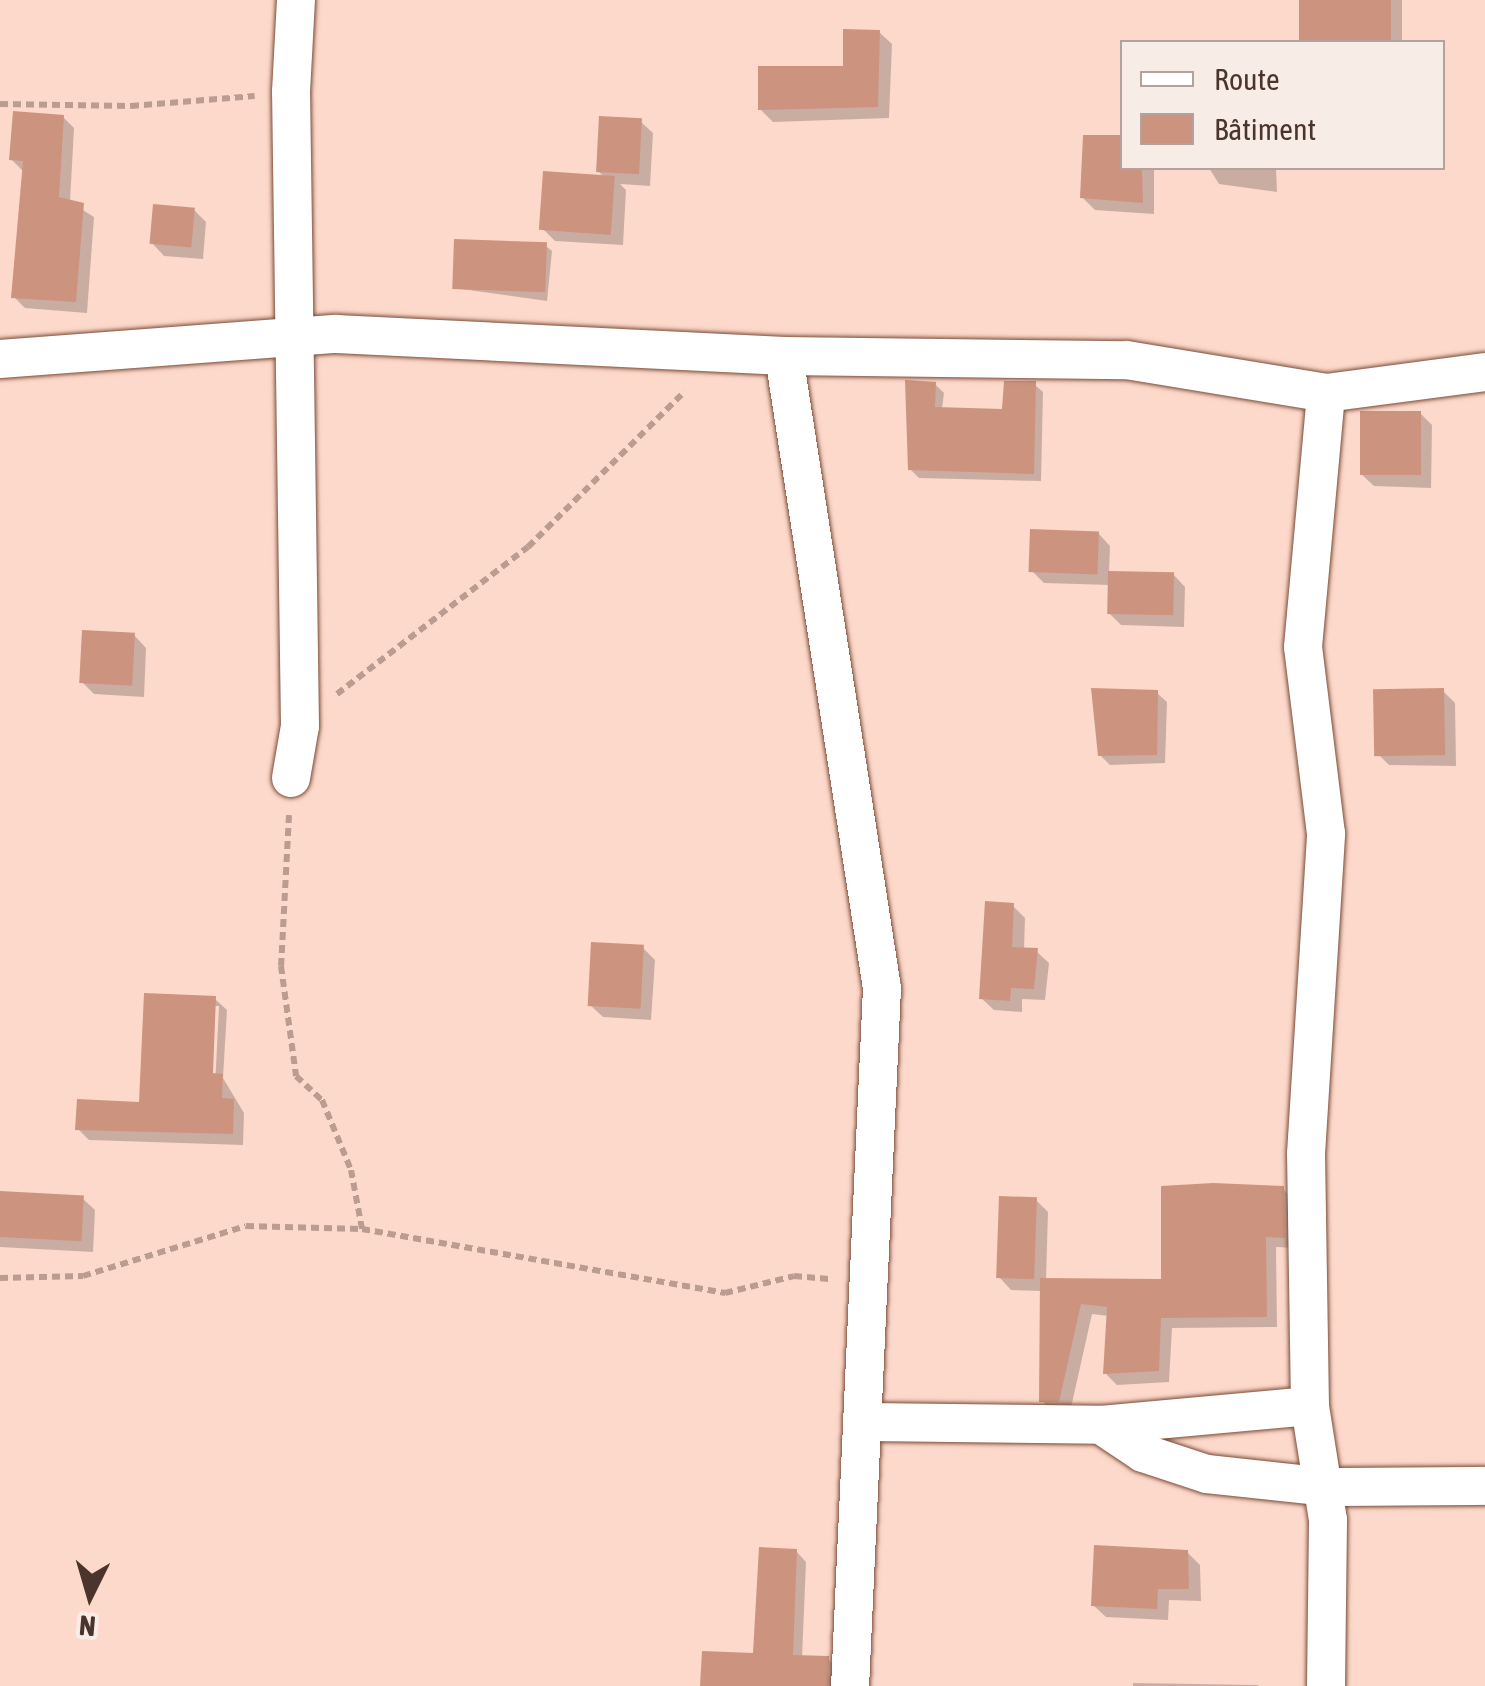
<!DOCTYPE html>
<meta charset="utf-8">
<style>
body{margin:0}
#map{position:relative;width:1485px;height:1686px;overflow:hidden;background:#fdd9cb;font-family:"Asap Condensed",sans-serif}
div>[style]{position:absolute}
.shadow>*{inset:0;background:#0003;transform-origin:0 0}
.building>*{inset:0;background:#cc947e;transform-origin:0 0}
.path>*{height:6px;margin-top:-3px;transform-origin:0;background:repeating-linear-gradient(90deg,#bb9c90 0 8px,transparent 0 13px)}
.roads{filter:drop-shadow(0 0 2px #7b4a36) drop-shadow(0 0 2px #7b4a36)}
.street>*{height:38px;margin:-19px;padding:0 19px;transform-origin:19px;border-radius:19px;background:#fff}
span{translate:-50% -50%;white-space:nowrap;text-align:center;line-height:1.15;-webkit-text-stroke:8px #f8ece7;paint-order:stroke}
.legend{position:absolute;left:1120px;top:40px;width:325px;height:130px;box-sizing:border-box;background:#f8ece7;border:2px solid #b3a29c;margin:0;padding:12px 18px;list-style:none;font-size:30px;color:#4b342b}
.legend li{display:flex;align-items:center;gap:20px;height:50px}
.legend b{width:50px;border:2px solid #b3a29c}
.north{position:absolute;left:40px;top:1546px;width:100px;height:100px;-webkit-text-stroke:8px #f8ece7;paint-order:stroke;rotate:185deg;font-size:28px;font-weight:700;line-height:40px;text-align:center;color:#4b342b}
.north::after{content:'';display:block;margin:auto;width:35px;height:45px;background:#4b342b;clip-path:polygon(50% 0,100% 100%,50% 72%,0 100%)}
</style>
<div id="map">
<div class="shadow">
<i style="left:1302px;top:0;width:100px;height:42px"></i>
<i style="clip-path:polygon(879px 32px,892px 44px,889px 118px,773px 122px,760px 109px,845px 69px)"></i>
<i style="clip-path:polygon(63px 117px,74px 128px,70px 202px,94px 217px,87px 313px,25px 308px,14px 297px,24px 172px,11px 159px)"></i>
<i style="clip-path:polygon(640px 121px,653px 133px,650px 186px,620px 184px,626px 190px,623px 245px,555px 241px,543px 229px,605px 178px,598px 171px)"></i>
<i style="clip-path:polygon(1085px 137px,1122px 138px,1122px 168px,1154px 168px,1154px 214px,1095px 210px,1082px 197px)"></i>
<i style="clip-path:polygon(1209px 168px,1276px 168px,1277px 192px,1219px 184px)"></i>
<i style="clip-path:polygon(194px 210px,206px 222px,203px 259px,164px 256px,152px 243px)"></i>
<i style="clip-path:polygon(546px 246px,552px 251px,547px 301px,454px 288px)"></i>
<i style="clip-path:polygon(935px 384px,944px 393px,942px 409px,1004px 411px,1034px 384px,1043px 392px,1041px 481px,919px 478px,910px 469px)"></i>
<i style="clip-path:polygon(1420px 413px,1432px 425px,1431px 488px,1374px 486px,1361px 474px)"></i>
<i style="clip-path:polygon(1098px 533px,1110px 546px,1109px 573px,1173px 574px,1185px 587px,1184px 627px,1121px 625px,1109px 613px,1110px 585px,1044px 583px,1032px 571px)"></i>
<i style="clip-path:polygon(134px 635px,146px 648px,144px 697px,94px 694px,82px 682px)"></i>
<i style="clip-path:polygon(1094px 691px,1157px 693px,1167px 702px,1165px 763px,1110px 765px,1100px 755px)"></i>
<i style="clip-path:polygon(1443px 691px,1455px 703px,1456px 766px,1389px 765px,1377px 753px)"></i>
<i style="clip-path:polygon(1012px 905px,1025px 918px,1024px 950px,1036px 951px,1049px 963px,1045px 1000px,1022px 999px,1022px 1012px,994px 1010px,981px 998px)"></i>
<i style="clip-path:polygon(642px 947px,655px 960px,651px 1020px,603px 1017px,590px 1005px)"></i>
<i style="clip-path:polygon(evenodd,215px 999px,227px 1010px,223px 1078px,244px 1113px,243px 1145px,89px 1140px,78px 1129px,141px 1104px,215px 999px,214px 1006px,219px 1006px,215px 1086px,210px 1086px,214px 1006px)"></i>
<i style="clip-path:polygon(1283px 1189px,1294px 1200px,1295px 1248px,1276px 1247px,1277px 1327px,1172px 1328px,1169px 1382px,1117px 1385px,1106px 1374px,1109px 1316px,1092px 1314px,1070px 1412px,1053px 1412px,1042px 1401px,1042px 1291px,1011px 1290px,999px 1277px,1036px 1200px,1048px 1212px,1046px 1281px,1164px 1281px)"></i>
<i style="clip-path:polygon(0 1193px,82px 1198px,95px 1210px,93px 1252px,0 1247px)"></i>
<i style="clip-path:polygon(796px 1551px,806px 1562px,802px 1658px,828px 1659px,838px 1669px,838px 1686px,703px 1686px,755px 1656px)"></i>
<i style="clip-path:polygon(1187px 1552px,1200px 1565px,1201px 1601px,1169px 1600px,1168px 1620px,1106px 1617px,1093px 1605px)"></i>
<i style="clip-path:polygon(1133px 1683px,1258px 1685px,1259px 1686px,1133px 1686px)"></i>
</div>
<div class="building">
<i style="left:1299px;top:0;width:92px;height:42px"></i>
<i style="clip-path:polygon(843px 29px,880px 30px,878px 107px,758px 110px,758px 66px,843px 66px)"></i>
<i style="clip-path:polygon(13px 111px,64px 115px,59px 197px,84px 203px,76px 302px,11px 298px,23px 161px,9px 160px)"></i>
<i style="left:599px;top:116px;width:43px;height:56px;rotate:3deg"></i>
<i style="clip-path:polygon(1083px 135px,1122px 135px,1122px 168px,1142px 168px,1143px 203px,1080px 198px)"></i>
<i style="left:543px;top:171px;width:72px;height:59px;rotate:4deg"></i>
<i style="left:153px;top:204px;width:42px;height:40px;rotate:5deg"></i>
<i style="left:454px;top:239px;width:93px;height:50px;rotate:2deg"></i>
<i style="clip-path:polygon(905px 380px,936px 382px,935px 407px,1002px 409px,1004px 381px,1036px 381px,1034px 474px,908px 470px)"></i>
<i style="left:1360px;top:411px;width:61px;height:64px"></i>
<i style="left:1030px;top:529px;width:69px;height:43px;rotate:2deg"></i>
<i style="left:1108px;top:571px;width:66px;height:43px;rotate:1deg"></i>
<i style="left:82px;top:630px;width:53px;height:53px;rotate:3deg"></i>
<i style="clip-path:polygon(1091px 688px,1158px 690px,1157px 755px,1098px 756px)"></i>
<i style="left:1444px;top:688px;width:67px;height:71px;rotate:89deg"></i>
<i style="clip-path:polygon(985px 901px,1014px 903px,1012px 947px,1038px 948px,1034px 989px,1011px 988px,1010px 1001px,979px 999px)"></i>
<i style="left:591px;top:942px;width:53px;height:64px;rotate:3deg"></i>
<i style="clip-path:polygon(144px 993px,216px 996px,213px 1073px,223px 1074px,222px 1098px,234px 1099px,233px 1134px,75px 1130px,77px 1099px,139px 1102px)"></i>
<i style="clip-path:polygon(1213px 1183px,1284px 1186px,1285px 1238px,1266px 1237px,1267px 1317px,1161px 1318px,1159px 1371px,1103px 1374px,1107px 1307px,1081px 1304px,1059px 1402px,1039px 1402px,1040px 1278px,1161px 1279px,1161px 1186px)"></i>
<i style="left:0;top:1191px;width:84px;height:46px;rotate:3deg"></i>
<i style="left:999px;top:1196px;width:38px;height:82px;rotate:2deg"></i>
<i style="clip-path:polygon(1094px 1545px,1188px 1550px,1189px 1589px,1158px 1589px,1157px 1609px,1091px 1606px)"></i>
<i style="clip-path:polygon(759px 1547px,797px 1549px,793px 1655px,829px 1656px,828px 1686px,700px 1686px,702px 1651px,753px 1653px)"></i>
</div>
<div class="path">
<i style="left:0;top:104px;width:131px;rotate:0.9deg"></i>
<i style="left:131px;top:106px;width:124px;rotate:-4.6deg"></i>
<i style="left:337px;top:694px;width:241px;rotate:-37.6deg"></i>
<i style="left:528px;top:547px;width:221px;rotate:-44.8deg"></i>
<i style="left:289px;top:815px;width:151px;rotate:93deg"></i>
<i style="left:281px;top:966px;width:111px;rotate:82.2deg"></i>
<i style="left:296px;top:1076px;width:35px;rotate:43deg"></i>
<i style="left:322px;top:1100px;width:76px;rotate:67.5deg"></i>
<i style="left:351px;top:1170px;width:60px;rotate:79.4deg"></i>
<i style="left:0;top:1278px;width:83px;rotate:-1.4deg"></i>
<i style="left:83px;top:1276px;width:170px;rotate:-17.1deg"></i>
<i style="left:246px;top:1226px;width:116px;rotate:1.5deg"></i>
<i style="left:362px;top:1229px;width:369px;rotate:10deg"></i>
<i style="left:725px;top:1293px;width:71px;rotate:-13.8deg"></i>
<i style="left:794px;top:1276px;width:35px;rotate:5deg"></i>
</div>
<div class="roads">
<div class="street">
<i style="left:784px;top:356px;width:640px;rotate:81.19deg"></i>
<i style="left:882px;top:988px;width:699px;rotate:92.62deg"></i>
<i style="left:0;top:359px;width:337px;rotate:-4.3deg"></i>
<i style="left:336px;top:334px;width:449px;rotate:2.8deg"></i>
<i style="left:784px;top:356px;width:343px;rotate:0.7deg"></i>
<i style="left:1127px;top:360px;width:202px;rotate:9.4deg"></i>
<i style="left:291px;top:778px;width:53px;rotate:-80.2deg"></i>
<i style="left:300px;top:726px;width:634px;rotate:-90.81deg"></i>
<i style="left:291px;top:92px;width:92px;rotate:-86.9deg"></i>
<i style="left:867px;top:1422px;width:234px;rotate:0.7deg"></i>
<i style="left:1101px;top:1425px;width:210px;rotate:-5.2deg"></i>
<i style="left:1101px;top:1425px;width:50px;rotate:33.7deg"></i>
<i style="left:1143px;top:1453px;width:67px;rotate:18.2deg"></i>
<i style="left:1207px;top:1474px;width:120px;rotate:6.2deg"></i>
<i style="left:1326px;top:1487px;width:159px;rotate:-0.4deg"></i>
<i style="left:1326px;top:1686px;width:166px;rotate:-89.3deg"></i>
<i style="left:1328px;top:1520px;width:115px;rotate:-99deg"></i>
<i style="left:1310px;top:1406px;width:252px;rotate:-90.9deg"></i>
<i style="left:1306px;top:1154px;width:321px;rotate:-86.4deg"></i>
<i style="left:1326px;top:834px;width:188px;rotate:-97deg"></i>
<i style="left:1303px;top:647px;width:255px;rotate:-84.8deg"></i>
<i style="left:1326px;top:393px;width:160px;rotate:-7.5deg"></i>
</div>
</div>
<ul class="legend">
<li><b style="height:12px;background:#fff"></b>Route</li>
<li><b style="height:28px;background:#cc947e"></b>Bâtiment</li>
</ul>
<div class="north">N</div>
</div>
